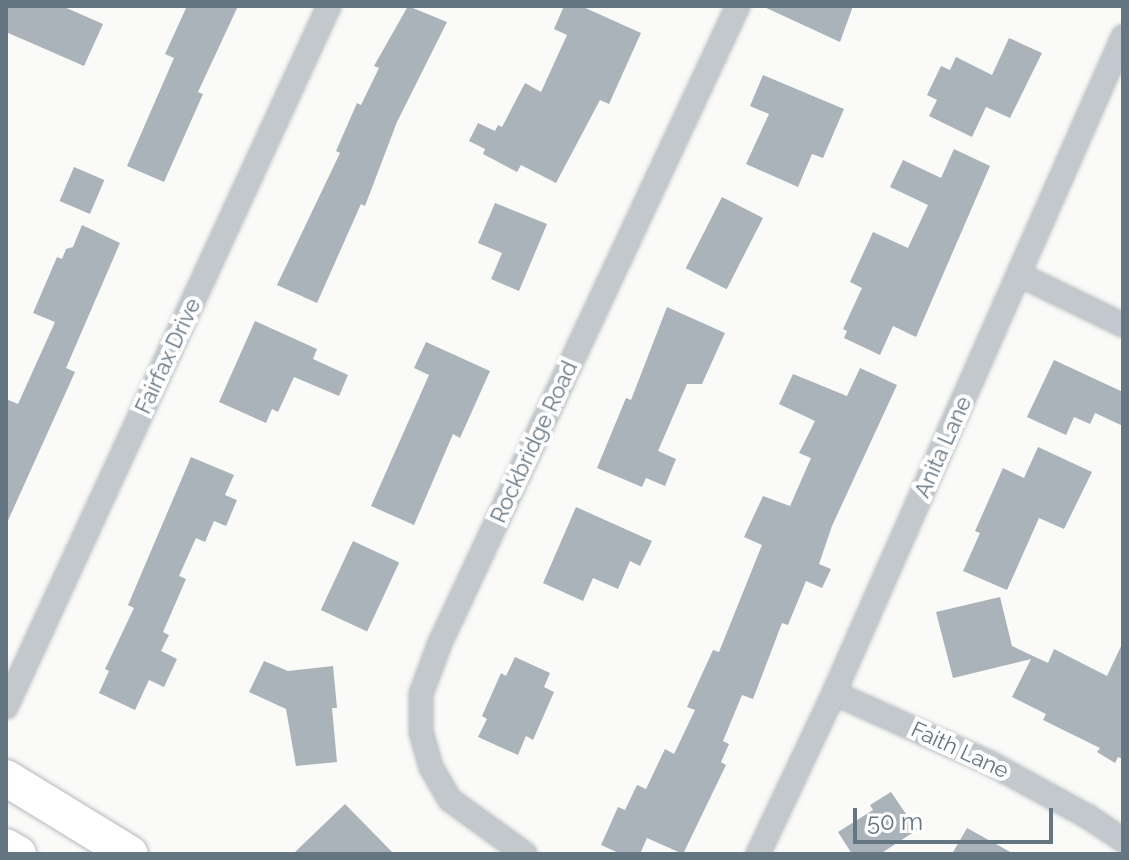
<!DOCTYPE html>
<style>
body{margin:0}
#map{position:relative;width:1129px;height:860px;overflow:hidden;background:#fafaf8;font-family:Raleway,sans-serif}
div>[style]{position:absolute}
.building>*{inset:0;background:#aab3b9;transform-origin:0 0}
.roads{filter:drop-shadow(0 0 2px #b4b9bd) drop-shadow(0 0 2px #b4b9bd)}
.minor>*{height:22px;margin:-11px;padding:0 11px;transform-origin:11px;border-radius:11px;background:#c3c8cc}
.trunk>*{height:36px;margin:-18px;padding:0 18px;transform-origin:18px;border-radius:18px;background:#fff}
span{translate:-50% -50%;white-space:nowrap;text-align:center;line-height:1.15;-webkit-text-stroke:8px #fff;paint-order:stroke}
.street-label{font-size:22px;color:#657683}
.frame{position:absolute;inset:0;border:8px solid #657683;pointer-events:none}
.scale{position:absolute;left:853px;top:808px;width:200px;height:36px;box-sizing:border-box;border:4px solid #657683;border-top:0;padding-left:10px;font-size:24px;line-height:28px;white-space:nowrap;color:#657683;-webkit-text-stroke:6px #fff;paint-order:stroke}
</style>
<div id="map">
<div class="building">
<i style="clip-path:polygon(6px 6px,62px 6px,103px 24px,84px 66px,6px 32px)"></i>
<i style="clip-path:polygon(187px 6px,238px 6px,198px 92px,203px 94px,164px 182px,127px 166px,174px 58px,165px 54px)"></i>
<i style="clip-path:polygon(408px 6px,447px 22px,397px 122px,365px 206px,361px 204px,317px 303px,277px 285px,340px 153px,336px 151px,357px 103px,361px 105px,379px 68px,374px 66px)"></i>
<i style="clip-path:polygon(564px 6px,581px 6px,641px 33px,609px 104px,600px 100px,556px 183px,521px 165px,517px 172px,483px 154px,485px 149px,469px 141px,478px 123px,495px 131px,498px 125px,502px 127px,525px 83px,541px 92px,567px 35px,554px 29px)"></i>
<i style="clip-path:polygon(762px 6px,853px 6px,840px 42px)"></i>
<i style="clip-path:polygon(1009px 38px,1042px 53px,1010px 118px,986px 107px,972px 137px,929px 116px,937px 100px,927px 95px,941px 66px,950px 70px,956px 57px,992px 75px)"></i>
<i style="clip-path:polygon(763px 75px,844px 109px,823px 158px,812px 154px,798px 187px,746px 164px,769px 114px,750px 106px)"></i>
<i style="clip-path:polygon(954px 149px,990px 166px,916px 337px,893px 326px,880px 355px,844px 338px,847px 331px,843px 329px,862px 288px,850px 282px,873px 232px,908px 248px,928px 205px,890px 187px,903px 160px,941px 178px)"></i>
<i style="left:74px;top:167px;width:33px;height:37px;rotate:23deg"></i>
<i style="left:722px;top:197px;width:46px;height:80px;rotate:27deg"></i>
<i style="clip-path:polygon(495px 203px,547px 224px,519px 291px,491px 279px,502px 253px,478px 243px)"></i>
<i style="clip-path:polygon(82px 225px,120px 243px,66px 368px,75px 372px,6px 525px,6px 399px,18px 404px,55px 322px,33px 313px,57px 257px,62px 259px,66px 249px,73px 247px)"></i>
<i style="clip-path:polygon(667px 307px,725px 333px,702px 384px,687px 384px,658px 451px,676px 459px,665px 486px,646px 478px,642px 487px,597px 468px,626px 398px,631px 400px)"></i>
<i style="clip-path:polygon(255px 321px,317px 349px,313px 359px,348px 375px,339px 396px,294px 377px,278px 412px,272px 409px,266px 423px,219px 402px)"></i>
<i style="clip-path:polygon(426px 342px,490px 371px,460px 438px,453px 434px,414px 525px,371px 506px,429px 375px,414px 368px)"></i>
<i style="clip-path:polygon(1054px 360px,1123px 392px,1123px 426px,1095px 413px,1090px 424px,1074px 417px,1066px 435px,1027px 417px)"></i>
<i style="clip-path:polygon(860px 368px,897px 385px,832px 526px,819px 564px,831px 569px,822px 588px,806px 581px,788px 625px,782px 623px,753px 699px,742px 695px,723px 741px,729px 744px,721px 762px,726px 765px,683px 854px,647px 838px,640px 854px,621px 854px,601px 845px,618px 807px,625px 810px,637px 785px,646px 789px,665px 749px,674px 754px,695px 710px,687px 707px,713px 650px,719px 652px,762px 545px,744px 537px,763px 496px,790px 506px,811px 458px,799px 453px,815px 421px,779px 404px,793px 374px,847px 396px)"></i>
<i style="clip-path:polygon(1038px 447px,1092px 472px,1064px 529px,1039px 518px,1007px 590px,963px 571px,980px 533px,975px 531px,1003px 468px,1024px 478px)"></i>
<i style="clip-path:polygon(191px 457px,234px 475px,225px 495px,237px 500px,226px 526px,214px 521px,205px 542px,196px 538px,179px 576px,186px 579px,163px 632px,169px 635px,161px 651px,177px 659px,164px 687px,149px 680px,135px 710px,99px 693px,109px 671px,105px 669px,134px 608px,128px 605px)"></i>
<i style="clip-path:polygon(576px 507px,652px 541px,640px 566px,630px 561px,618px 589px,593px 578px,583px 601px,543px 583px)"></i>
<i style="left:353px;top:541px;width:51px;height:76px;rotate:25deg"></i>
<i style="clip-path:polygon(1000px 597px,1012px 646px,1048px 663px,1054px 649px,1107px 676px,1123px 642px,1123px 759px,1118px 757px,1115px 763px,1097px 752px,1100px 748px,1043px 720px,1046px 714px,1012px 697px,1031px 659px,953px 678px,936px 612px)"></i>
<i style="clip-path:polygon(515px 657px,550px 673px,544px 687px,554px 692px,533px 740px,526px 736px,518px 755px,478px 737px,487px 719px,482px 716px,501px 673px,506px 676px)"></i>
<i style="clip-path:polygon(264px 661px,288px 671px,333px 666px,337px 708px,332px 708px,337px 762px,296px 766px,286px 709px,249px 692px)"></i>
<i style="clip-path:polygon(891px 792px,917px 830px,880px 854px,852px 854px,838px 832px,873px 810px,870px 805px)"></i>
<i style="clip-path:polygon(345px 804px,394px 854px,293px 854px)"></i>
<i style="clip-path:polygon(967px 828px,1014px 854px,952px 854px)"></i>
</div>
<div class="roads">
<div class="minor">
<i style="left:1020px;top:275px;width:114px;rotate:25.9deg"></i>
<i style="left:834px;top:693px;width:171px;rotate:24.2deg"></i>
<i style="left:990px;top:763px;width:111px;rotate:28.7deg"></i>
<i style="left:1087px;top:816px;width:43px;rotate:33.7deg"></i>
<i style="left:6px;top:707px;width:772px;rotate:-65.26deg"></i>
<i style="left:525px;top:854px;width:92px;rotate:-144.2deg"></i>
<i style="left:450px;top:800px;width:38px;rotate:-120deg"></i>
<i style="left:431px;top:767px;width:37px;rotate:-106deg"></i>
<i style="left:421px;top:731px;width:37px;rotate:-90deg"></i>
<i style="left:421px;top:694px;width:54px;rotate:-69.6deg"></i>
<i style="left:440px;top:643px;width:703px;rotate:-64.93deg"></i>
<i style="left:758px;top:854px;width:178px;rotate:-64.7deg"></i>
<i style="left:834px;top:693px;width:717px;rotate:-66.22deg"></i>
</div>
<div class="trunk">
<i style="left:6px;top:778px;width:145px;rotate:31.5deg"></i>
<i style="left:6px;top:847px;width:14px;rotate:30deg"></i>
</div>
</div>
<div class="street-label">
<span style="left:168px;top:356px;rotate:-65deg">Fairfax Drive</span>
<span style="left:534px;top:442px;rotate:-65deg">Rockbridge Road</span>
<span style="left:943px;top:447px;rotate:-66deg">Anita Lane</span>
<span style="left:960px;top:750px;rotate:25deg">Faith Lane</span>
</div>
<div class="frame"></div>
<div class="scale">50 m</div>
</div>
